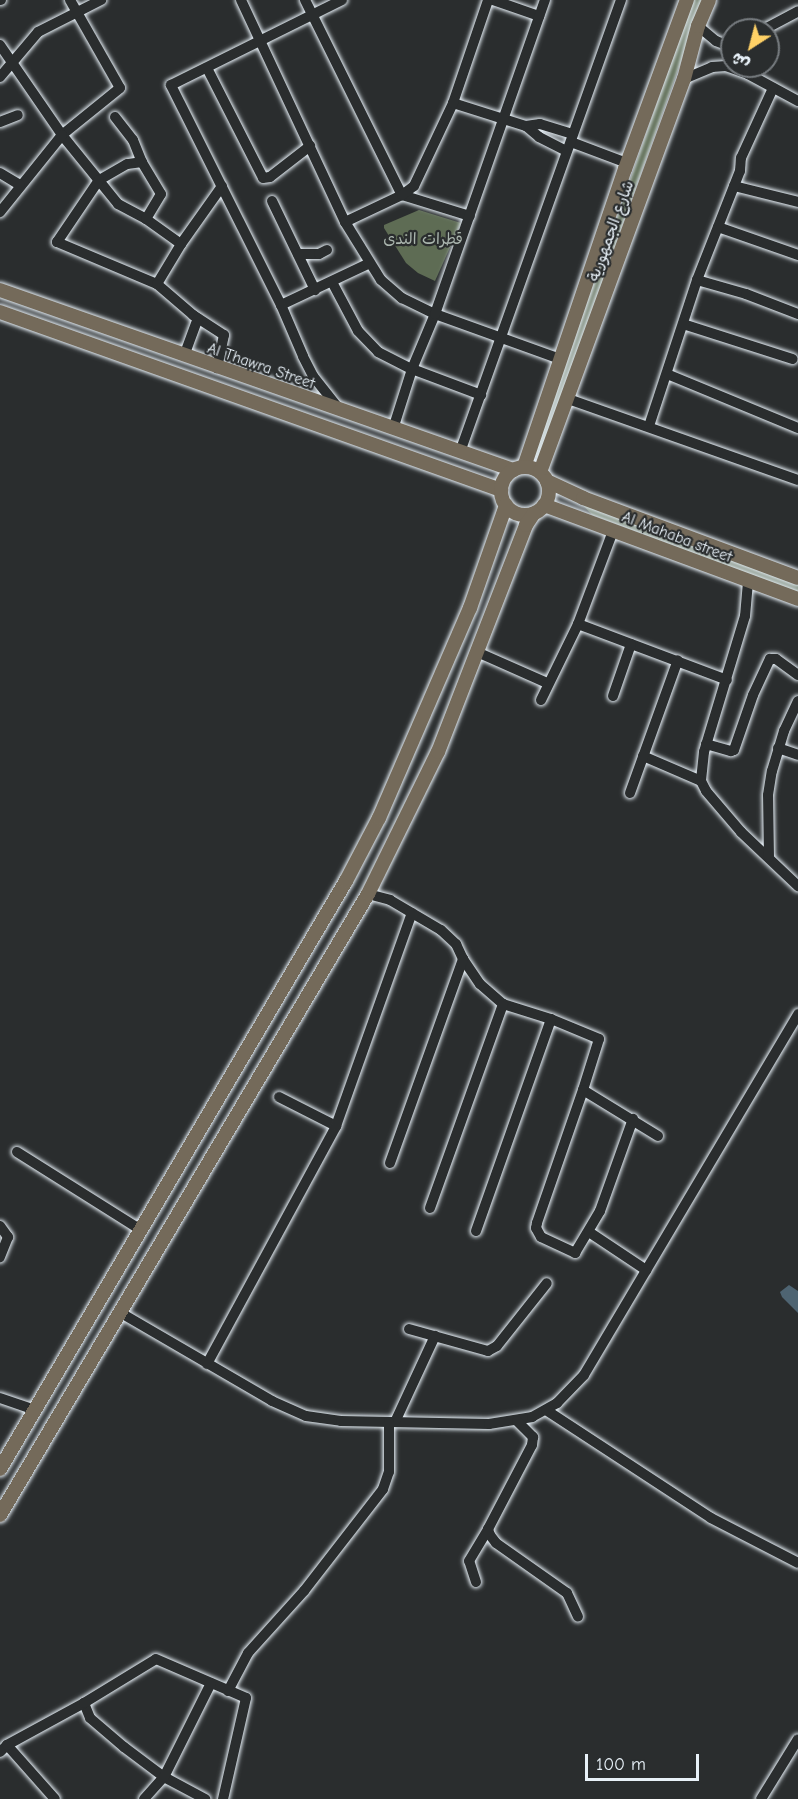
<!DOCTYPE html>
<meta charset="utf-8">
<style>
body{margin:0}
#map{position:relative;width:798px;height:1799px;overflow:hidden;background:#2a2d2e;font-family:"Comic Neue","Playpen Sans Arabic",sans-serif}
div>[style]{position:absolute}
.green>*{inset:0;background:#5e6c54}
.water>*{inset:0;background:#4e6472}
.roads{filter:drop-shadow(0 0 2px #e8f1f8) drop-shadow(0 0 2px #e8f1f8)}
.minor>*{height:10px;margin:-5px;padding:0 5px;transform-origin:5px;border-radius:5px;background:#2a2d2e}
.major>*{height:14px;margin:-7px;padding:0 7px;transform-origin:7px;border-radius:7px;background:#746a5a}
.major>.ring{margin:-7px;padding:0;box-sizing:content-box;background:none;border:14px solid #746a5a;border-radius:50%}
span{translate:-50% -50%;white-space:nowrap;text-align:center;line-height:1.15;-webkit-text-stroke:4.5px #2a2d2e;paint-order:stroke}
.street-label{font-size:16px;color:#e8f1f8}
.park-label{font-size:16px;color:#aab5ae}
.north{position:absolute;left:720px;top:18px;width:60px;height:60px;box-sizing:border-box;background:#2a2d2e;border:2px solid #767b7f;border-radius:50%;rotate:216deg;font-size:16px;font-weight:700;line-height:24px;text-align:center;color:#e8f1f8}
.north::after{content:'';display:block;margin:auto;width:21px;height:27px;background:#ffd166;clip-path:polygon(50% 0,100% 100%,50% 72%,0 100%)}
.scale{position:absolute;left:585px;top:1754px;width:114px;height:27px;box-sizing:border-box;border:3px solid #e8f1f8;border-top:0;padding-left:8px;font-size:18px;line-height:21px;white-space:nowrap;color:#e8f1f8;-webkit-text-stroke:4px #2a2d2e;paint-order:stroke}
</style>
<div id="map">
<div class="green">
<i style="clip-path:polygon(693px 0,703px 0,539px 458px,533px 457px)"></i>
<i style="clip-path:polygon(419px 210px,461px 223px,435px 281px,418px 273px,406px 263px,384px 228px,384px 225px)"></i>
<i style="clip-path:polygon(582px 504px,798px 580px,798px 592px,592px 515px)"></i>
</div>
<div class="water">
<i style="clip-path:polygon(789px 1285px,798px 1291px,798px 1313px,782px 1297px,780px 1292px)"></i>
</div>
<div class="roads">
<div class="minor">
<i style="left:0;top:0;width:1px"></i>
<i style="left:70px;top:0;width:101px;rotate:60.4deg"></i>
<i style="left:120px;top:88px;width:75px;rotate:141deg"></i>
<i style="left:62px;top:135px;width:89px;rotate:50.9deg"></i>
<i style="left:118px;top:204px;width:32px;rotate:28deg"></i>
<i style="left:146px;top:219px;width:43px;rotate:35.5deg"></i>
<i style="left:181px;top:244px;width:71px;rotate:-54.7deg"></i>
<i style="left:241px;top:0;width:245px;rotate:64.9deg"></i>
<i style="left:345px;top:222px;width:68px;rotate:58.2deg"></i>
<i style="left:381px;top:280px;width:28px;rotate:41deg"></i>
<i style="left:402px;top:298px;width:37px;rotate:26deg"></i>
<i style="left:435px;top:314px;width:133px;rotate:19.8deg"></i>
<i style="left:305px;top:0;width:218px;rotate:63.6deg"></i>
<i style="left:402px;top:195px;width:71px;rotate:17.2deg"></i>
<i style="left:493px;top:0;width:49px;rotate:19.2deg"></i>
<i style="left:698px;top:26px;width:23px;rotate:40deg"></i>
<i style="left:716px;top:41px;width:17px;rotate:21deg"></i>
<i style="left:763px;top:30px;width:40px;rotate:-28deg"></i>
<i style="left:0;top:45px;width:109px;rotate:55.4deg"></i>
<i style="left:62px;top:135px;width:99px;rotate:128.8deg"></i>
<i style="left:207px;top:68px;width:123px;rotate:63deg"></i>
<i style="left:263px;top:178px;width:7px;rotate:-8deg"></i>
<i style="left:270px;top:177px;width:51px;rotate:-37.8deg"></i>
<i style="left:0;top:77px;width:59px;rotate:-49.8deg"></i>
<i style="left:38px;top:32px;width:71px;rotate:-26.9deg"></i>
<i style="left:684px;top:79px;width:30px;rotate:-23deg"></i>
<i style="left:712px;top:67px;width:14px;rotate:-4deg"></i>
<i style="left:726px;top:66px;width:23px;rotate:20deg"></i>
<i style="left:748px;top:74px;width:57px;rotate:28.4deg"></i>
<i style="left:453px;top:103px;width:77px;rotate:17.5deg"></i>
<i style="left:526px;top:126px;width:17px;rotate:40deg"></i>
<i style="left:539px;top:137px;width:30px;rotate:27deg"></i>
<i style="left:115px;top:117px;width:29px;rotate:52deg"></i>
<i style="left:133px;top:140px;width:24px;rotate:68deg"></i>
<i style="left:0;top:122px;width:19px;rotate:-21deg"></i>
<i style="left:526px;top:126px;width:14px;rotate:-8deg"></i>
<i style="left:540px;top:124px;width:34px;rotate:17deg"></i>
<i style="left:571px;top:142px;width:60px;rotate:20.6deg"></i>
<i style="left:0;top:173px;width:23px;rotate:31deg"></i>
<i style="left:734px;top:186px;width:66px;rotate:14deg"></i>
<i style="left:272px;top:201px;width:99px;rotate:64.2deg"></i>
<i style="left:146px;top:219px;width:29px;rotate:-59deg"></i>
<i style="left:161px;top:194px;width:37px;rotate:-121deg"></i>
<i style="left:142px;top:162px;width:15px;rotate:172deg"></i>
<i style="left:127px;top:164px;width:32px;rotate:150deg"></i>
<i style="left:99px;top:180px;width:75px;rotate:124.1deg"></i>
<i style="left:57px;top:242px;width:108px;rotate:22.8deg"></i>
<i style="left:157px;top:284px;width:47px;rotate:-59deg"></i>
<i style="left:345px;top:222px;width:63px;rotate:-25.3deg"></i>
<i style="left:402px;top:195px;width:15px;rotate:-37deg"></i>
<i style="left:414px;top:186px;width:92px;rotate:-64.8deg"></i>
<i style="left:453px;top:103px;width:109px;rotate:-71.2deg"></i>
<i style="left:718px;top:227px;width:85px;rotate:19.3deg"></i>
<i style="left:298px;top:254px;width:21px"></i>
<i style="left:319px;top:254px;width:9px;rotate:-27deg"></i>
<i style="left:697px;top:280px;width:51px;rotate:15.9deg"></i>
<i style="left:746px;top:294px;width:56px;rotate:21deg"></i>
<i style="left:332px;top:282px;width:55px;rotate:62deg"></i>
<i style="left:358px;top:331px;width:29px;rotate:46deg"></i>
<i style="left:378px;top:352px;width:38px;rotate:27deg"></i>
<i style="left:412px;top:369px;width:74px;rotate:20.6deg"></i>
<i style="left:157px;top:284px;width:48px;rotate:40.7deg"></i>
<i style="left:193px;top:315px;width:37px;rotate:33deg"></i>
<i style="left:224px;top:335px;width:34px;rotate:102deg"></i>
<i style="left:281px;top:305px;width:98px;rotate:-25.3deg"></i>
<i style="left:683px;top:324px;width:115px;rotate:17.7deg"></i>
<i style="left:184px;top:356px;width:40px;rotate:-69.8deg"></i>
<i style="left:667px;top:374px;width:142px;rotate:22.4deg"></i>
<i style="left:568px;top:399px;width:244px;rotate:19.4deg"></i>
<i style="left:340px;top:410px;width:43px;rotate:-128.5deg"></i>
<i style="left:313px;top:376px;width:22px;rotate:-117deg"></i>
<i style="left:303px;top:356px;width:56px;rotate:-113.3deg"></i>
<i style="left:281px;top:305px;width:246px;rotate:-116.6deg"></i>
<i style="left:171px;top:85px;width:191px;rotate:-26.4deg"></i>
<i style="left:649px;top:426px;width:154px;rotate:-71.8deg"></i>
<i style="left:697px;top:280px;width:117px;rotate:-68.5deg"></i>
<i style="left:740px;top:171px;width:13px;rotate:-86deg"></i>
<i style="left:741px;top:158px;width:77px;rotate:-65.4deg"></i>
<i style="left:393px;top:429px;width:63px;rotate:-72.4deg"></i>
<i style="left:412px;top:369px;width:60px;rotate:-67.3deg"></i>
<i style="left:435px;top:314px;width:333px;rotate:-70.7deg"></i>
<i style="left:460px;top:452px;width:480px;rotate:-70.4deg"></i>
<i style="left:748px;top:582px;width:34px;rotate:95deg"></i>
<i style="left:745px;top:616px;width:142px;rotate:106.8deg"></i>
<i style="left:704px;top:752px;width:29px;rotate:96deg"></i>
<i style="left:701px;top:781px;width:11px;rotate:63deg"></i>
<i style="left:706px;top:791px;width:54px;rotate:49.5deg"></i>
<i style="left:741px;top:832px;width:79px;rotate:43.5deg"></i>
<i style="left:578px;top:624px;width:159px;rotate:20.6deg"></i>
<i style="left:477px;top:652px;width:77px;rotate:23.9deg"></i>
<i style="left:613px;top:696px;width:55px;rotate:-70.9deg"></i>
<i style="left:541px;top:700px;width:85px;rotate:-64deg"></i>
<i style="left:578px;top:624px;width:99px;rotate:-69.4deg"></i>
<i style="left:706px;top:744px;width:26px;rotate:16deg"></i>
<i style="left:731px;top:751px;width:3px;rotate:-18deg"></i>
<i style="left:734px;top:750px;width:58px;rotate:-70.9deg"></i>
<i style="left:753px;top:695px;width:40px;rotate:-65deg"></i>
<i style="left:770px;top:659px;width:6px"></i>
<i style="left:776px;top:659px;width:27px;rotate:36deg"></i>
<i style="left:778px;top:748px;width:21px;rotate:19deg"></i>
<i style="left:643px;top:756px;width:63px;rotate:23.3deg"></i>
<i style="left:630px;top:793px;width:141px;rotate:-70.2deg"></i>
<i style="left:769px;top:857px;width:62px;rotate:-90.9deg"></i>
<i style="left:768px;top:795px;width:24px;rotate:-81deg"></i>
<i style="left:772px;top:771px;width:42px;rotate:-73.3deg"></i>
<i style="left:784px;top:731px;width:33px;rotate:-65deg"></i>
<i style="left:368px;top:894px;width:23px;rotate:15deg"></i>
<i style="left:390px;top:900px;width:59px;rotate:30.5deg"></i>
<i style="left:441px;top:930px;width:21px;rotate:43deg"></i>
<i style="left:456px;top:944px;width:17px;rotate:65deg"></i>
<i style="left:463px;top:959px;width:30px;rotate:56deg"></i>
<i style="left:480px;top:984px;width:30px;rotate:41deg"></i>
<i style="left:503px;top:1004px;width:50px;rotate:17.4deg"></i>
<i style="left:551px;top:1019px;width:52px;rotate:22.6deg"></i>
<i style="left:599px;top:1039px;width:53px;rotate:107.4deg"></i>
<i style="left:583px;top:1090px;width:88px;rotate:31.5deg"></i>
<i style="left:583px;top:1090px;width:141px;rotate:109.1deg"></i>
<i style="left:537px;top:1223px;width:5px;rotate:101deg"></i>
<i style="left:536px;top:1228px;width:10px;rotate:61deg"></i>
<i style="left:541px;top:1237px;width:38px;rotate:25deg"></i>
<i style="left:575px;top:1253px;width:49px;rotate:-59.2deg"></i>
<i style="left:600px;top:1211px;width:98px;rotate:-70.3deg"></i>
<i style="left:279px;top:1097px;width:64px;rotate:27deg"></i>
<i style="left:17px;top:1152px;width:146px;rotate:32.2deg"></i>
<i style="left:390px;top:1163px;width:217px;rotate:-70.3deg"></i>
<i style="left:430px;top:1208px;width:217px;rotate:-70.3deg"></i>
<i style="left:0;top:1226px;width:14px;rotate:54deg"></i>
<i style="left:8px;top:1237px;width:22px;rotate:112deg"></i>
<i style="left:476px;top:1231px;width:225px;rotate:-70.5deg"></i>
<i style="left:589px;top:1232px;width:69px;rotate:33.7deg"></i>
<i style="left:121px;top:1313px;width:175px;rotate:30.2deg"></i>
<i style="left:272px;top:1401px;width:37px;rotate:24deg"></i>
<i style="left:306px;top:1416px;width:35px;rotate:8deg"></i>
<i style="left:341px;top:1421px;width:148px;rotate:1.2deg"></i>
<i style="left:489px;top:1424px;width:44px;rotate:-9.2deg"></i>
<i style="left:532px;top:1417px;width:29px;rotate:-29deg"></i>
<i style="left:557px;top:1403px;width:39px;rotate:-46deg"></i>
<i style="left:584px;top:1375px;width:420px;rotate:-59.3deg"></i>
<i style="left:409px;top:1329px;width:82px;rotate:15.6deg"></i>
<i style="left:488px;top:1351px;width:10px;rotate:-29deg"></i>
<i style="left:497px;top:1346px;width:80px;rotate:-51.6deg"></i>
<i style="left:207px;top:1364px;width:271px;rotate:-61.5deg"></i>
<i style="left:336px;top:1126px;width:226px;rotate:-70.4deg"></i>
<i style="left:0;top:1398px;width:36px;rotate:19deg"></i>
<i style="left:546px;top:1410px;width:197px;rotate:33.2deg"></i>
<i style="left:711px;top:1518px;width:98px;rotate:27.3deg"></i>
<i style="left:517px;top:1421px;width:23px;rotate:45deg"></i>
<i style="left:533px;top:1437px;width:8px;rotate:97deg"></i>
<i style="left:532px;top:1445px;width:95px;rotate:117.6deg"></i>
<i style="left:488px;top:1529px;width:6px;rotate:72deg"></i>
<i style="left:490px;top:1535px;width:10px;rotate:53deg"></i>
<i style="left:496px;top:1543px;width:87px;rotate:35.2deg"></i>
<i style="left:567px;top:1593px;width:26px;rotate:65deg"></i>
<i style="left:395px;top:1422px;width:95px;rotate:-65.1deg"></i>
<i style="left:476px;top:1582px;width:22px;rotate:-108deg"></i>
<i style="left:469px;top:1561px;width:37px;rotate:-59deg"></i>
<i style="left:228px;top:1691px;width:43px;rotate:-62.2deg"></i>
<i style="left:248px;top:1653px;width:84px;rotate:-47.9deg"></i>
<i style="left:304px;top:1591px;width:129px;rotate:-52.2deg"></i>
<i style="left:383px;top:1489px;width:18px;rotate:-71deg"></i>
<i style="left:389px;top:1472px;width:50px;rotate:-90deg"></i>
<i style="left:84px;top:1703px;width:16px;rotate:68deg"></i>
<i style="left:90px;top:1718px;width:45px;rotate:40.5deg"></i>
<i style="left:124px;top:1747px;width:50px;rotate:36.9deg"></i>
<i style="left:164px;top:1777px;width:47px;rotate:28.2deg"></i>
<i style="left:7px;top:1745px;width:72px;rotate:48.4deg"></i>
<i style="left:0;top:1752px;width:10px;rotate:-45deg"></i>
<i style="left:7px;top:1745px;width:88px;rotate:-28.6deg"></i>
<i style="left:84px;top:1703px;width:84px;rotate:-31.4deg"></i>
<i style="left:156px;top:1659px;width:98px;rotate:23.4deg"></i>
<i style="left:246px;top:1698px;width:104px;rotate:102.8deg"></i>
<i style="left:144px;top:1799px;width:30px;rotate:-48deg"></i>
<i style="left:164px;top:1777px;width:105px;rotate:-63.4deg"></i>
<i style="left:761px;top:1799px;width:70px;rotate:-58.3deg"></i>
</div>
<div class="major">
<i style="left:0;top:290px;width:544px;rotate:19.33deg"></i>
<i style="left:0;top:312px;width:532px;rotate:19.56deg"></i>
<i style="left:524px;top:467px;width:315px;rotate:-71.3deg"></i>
<i style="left:625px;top:169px;width:180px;rotate:-69.9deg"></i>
<i class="ring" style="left:501px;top:467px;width:34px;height:34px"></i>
<i style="left:540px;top:472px;width:419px;rotate:-69.9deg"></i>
<i style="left:684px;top:79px;width:55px;rotate:-75.2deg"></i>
<i style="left:698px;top:26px;width:28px;rotate:-67deg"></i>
<i style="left:547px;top:481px;width:40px;rotate:25deg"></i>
<i style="left:583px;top:498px;width:229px;rotate:20.4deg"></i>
<i style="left:544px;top:505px;width:271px;rotate:20.3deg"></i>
<i style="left:0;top:1469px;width:682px;rotate:-59.53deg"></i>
<i style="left:346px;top:881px;width:71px;rotate:-62.4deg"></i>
<i style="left:379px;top:818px;width:229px;rotate:-66.6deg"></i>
<i style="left:470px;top:608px;width:109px;rotate:-70.7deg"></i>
<i style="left:0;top:1515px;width:722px;rotate:-59.35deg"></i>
<i style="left:368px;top:894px;width:158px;rotate:-63.8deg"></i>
<i style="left:438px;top:752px;width:243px;rotate:-68.8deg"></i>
<i style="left:526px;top:525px;width:14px;rotate:-56deg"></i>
</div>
</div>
<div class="street-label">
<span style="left:611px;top:231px;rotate:-70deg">شارع الجمهورية</span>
<span style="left:261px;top:366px;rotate:19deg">Al Thawra Street</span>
<span style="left:677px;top:537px;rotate:21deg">Al Mahaba street</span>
</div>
<div class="park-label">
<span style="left:423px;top:239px">قطرات الندى</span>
</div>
<div class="north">ش</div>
<div class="scale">100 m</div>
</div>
